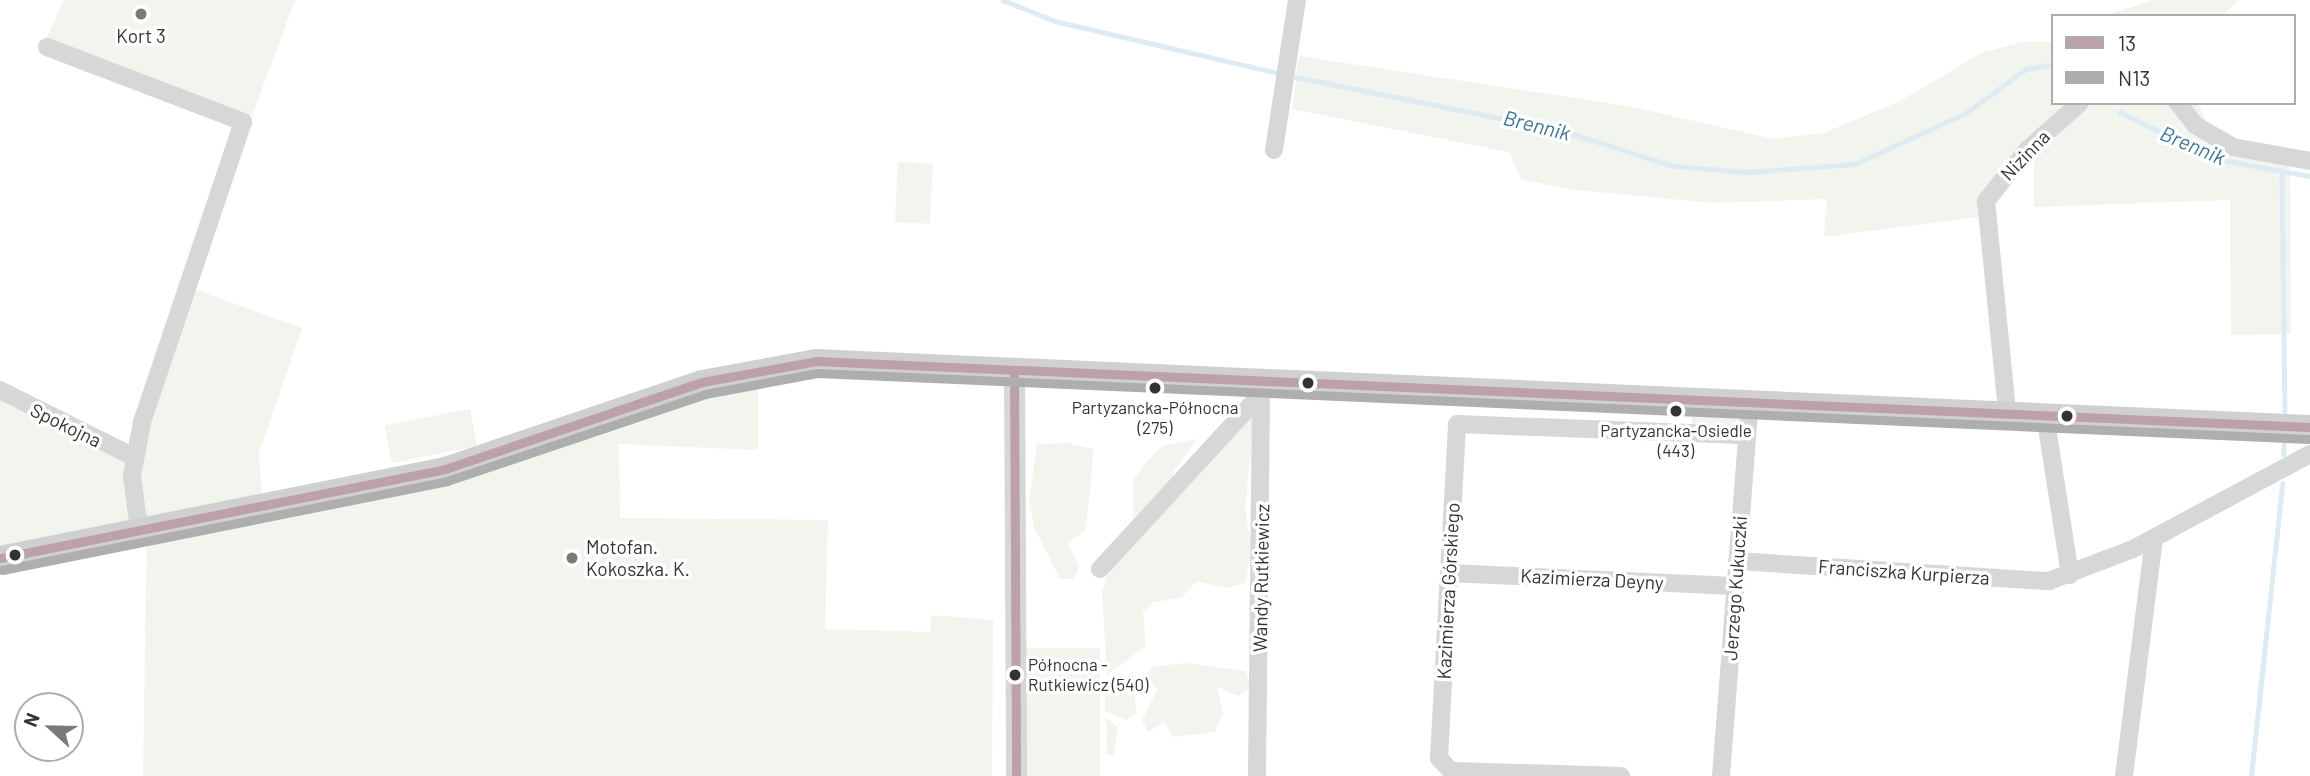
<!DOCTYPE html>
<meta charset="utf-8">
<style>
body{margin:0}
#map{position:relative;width:2310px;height:776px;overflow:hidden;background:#fff;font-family:Barlow,sans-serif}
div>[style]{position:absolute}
.green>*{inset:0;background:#f1f5ed;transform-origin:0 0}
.stream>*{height:4.5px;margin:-2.25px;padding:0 2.25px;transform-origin:2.25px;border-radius:2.25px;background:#ddebf3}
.minor>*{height:18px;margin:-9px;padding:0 9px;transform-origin:9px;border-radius:9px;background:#d7d7d7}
.tertiary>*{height:21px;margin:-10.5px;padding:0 10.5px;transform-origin:10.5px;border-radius:10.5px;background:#d7d7d7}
.secondary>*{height:24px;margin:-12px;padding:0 12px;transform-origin:12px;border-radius:12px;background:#d0d0d0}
.bus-1>*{height:9px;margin:-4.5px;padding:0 4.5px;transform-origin:4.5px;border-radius:4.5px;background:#bca1aa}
.bus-2>*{height:9px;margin:-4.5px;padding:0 4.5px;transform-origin:4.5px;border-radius:4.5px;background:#aeaeae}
.dots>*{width:19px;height:19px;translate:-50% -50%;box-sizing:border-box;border:4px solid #fff;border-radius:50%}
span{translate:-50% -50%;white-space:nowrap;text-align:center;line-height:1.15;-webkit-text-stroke:7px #fff;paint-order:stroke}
.bus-label{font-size:17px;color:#333}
.left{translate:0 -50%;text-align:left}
.poi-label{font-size:19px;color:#333}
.street-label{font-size:19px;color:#333}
.water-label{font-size:21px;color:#3f7597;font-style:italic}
.legend{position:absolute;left:2051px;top:14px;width:245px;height:91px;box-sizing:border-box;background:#fff;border:2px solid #adadad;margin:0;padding:9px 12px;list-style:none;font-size:21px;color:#333}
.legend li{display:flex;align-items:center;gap:14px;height:35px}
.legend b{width:35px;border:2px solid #adadad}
.north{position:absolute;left:14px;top:692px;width:70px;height:70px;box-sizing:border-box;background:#fff;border:2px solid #adadad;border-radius:50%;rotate:292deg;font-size:19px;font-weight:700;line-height:28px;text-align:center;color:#333}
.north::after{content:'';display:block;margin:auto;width:24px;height:32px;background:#7a7a7a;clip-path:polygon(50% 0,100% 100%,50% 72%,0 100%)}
</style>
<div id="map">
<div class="green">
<i style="clip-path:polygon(64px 0,295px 0,252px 115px,243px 122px,46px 39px)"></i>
<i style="clip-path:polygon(2153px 0,2239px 0,2222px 16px,2103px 16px)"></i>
<i style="clip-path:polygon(2022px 42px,2053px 42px,2053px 103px,2198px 103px,2213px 138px,2290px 159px,2291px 334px,2231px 335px,2230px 200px,2034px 207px,2034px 144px,1986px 216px,1824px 237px,1827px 199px,1713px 203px,1567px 189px,1521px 179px,1509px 152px,1292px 109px,1299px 56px,1628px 106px,1774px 139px,1824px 133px,1900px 101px,1981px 53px)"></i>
<i style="left:898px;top:162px;width:35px;height:60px;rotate:3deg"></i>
<i style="clip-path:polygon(183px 285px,302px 328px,259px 453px,262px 502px,445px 469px,758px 369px,758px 450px,619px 444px,620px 518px,828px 520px,825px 629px,930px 632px,932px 615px,993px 620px,992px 776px,143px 776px,147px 527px,0 558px,0 390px,134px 457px)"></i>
<i style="left:470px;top:409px;width:38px;height:87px;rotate:79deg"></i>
<i style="clip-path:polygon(1692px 411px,1732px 414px,1739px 422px,1737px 427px,1692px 428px)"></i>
<i style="clip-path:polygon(1255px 412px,1245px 508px,1251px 546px,1246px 583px,1226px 588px,1197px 581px,1181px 598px,1153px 602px,1143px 612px,1146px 646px,1107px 675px,1102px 591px,1111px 566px)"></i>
<i style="clip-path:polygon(1197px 439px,1173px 472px,1174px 481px,1133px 518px,1133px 480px,1145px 464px,1162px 446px)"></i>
<i style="clip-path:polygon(1068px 443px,1093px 449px,1091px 484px,1085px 531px,1067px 543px,1079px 565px,1074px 579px,1060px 579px,1034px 527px,1029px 501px,1037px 444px)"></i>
<i style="left:1100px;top:648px;width:128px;height:75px;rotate:90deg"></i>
<i style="clip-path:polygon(1185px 663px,1246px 671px,1250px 688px,1238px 696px,1217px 687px,1223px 713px,1215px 732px,1174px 737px,1164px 722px,1148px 732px,1142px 720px,1157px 690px,1146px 676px,1151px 667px)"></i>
<i style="clip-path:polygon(1134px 681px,1136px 714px,1127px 720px,1105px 711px,1105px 691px)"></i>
<i style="clip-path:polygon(1106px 718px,1118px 727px,1114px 756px,1107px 754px)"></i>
</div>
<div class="stream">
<i style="left:1003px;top:0;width:56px;rotate:22deg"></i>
<i style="left:1055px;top:21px;width:233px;rotate:13.1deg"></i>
<i style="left:1291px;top:76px;width:278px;rotate:11.4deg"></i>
<i style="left:1563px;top:131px;width:116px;rotate:17.5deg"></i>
<i style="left:1674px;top:166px;width:73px;rotate:4.7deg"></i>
<i style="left:1747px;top:172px;width:108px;rotate:-4.2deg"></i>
<i style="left:1855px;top:164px;width:122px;rotate:-24.7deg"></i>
<i style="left:1966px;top:113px;width:74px;rotate:-36.3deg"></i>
<i style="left:2026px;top:69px;width:27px;rotate:-10deg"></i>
<i style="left:2120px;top:112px;width:107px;rotate:26.1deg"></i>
<i style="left:2216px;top:159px;width:96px;rotate:10.3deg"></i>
<i style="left:2282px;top:172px;width:239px;rotate:89.3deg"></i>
<i style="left:2283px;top:455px;width:15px;rotate:-86deg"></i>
<i style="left:2251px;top:776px;width:294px;rotate:-83.9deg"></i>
</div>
<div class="minor">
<i style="left:47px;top:47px;width:210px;rotate:20.9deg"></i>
<i style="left:243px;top:122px;width:317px;rotate:108.6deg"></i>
<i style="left:142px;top:422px;width:55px;rotate:100.5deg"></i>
<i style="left:132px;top:476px;width:53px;rotate:82.5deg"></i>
<i style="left:2178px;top:103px;width:28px;rotate:52deg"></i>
<i style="left:2195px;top:125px;width:44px;rotate:30.1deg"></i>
<i style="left:2233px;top:147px;width:78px;rotate:10.3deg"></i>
<i style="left:1274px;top:150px;width:152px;rotate:-81.3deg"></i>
<i style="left:0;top:390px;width:150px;rotate:26.6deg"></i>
<i style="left:2007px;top:411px;width:211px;rotate:-95.7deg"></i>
<i style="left:1986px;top:201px;width:67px;rotate:-51.1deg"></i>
<i style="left:2028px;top:149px;width:69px;rotate:-41.5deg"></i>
<i style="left:2045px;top:415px;width:162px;rotate:81.1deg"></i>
<i style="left:1737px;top:561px;width:313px;rotate:3.7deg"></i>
<i style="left:2049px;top:581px;width:90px;rotate:-20.9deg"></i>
<i style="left:2133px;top:549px;width:201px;rotate:-28.2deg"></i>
<i style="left:1100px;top:569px;width:234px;rotate:-47.4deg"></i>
<i style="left:1449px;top:573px;width:286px;rotate:2.6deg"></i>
<i style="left:1257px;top:776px;width:395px;rotate:-89.4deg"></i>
<i style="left:1621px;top:776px;width:170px;rotate:-178.3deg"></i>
<i style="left:1451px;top:771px;width:18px;rotate:-133deg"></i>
<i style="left:1439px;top:758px;width:334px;rotate:-86.9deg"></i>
<i style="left:1457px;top:424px;width:290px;rotate:2.2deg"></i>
<i style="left:1721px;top:776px;width:376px;rotate:-85.6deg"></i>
<i style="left:2124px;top:776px;width:239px;rotate:-82.8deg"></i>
</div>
<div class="tertiary">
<i style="left:1014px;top:372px;width:404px;rotate:89.7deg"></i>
</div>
<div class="secondary">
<i style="left:0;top:558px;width:454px;rotate:-11.3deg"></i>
<i style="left:445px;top:469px;width:271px;rotate:-18.7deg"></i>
<i style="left:702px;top:382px;width:116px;rotate:-10.4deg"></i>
<i style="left:816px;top:361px;width:1495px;rotate:2.53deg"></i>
</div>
<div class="bus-1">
<i style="left:1014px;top:372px;width:404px;rotate:89.7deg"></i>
<i style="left:0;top:558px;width:454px;rotate:-11.3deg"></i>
<i style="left:445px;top:469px;width:271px;rotate:-18.7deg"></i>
<i style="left:702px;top:382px;width:116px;rotate:-10.4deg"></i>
<i style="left:816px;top:361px;width:1495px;rotate:2.53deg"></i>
</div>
<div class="bus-2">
<i style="left:2px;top:570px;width:454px;rotate:-11.3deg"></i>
<i style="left:447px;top:481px;width:272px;rotate:-18.6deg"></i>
<i style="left:705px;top:394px;width:114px;rotate:-10.6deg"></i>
<i style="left:817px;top:373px;width:1493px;rotate:2.53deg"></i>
</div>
<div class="dots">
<i style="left:141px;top:14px;background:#7a7a7a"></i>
<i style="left:1308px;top:383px;background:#333"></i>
<i style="left:1155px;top:388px;background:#333"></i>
<i style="left:1676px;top:411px;background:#333"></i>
<i style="left:2067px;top:416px;background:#333"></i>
<i style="left:15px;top:555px;background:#333"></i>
<i style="left:572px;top:558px;background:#7a7a7a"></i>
<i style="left:1015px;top:675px;background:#333"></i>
</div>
<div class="bus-label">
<span style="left:1155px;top:418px">Partyzancka-Północna<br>(275)</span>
<span style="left:1676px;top:441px">Partyzancka-Osiedle<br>(443)</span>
<span class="left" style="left:1028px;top:675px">Północna -<br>Rutkiewicz (540)</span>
</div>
<div class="poi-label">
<span style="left:141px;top:36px">Kort 3</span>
<span class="left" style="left:586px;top:558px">Motofan.<br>Kokoszka. K.</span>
</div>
<div class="street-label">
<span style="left:2025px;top:155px;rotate:-46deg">Nizinna</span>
<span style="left:66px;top:425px;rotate:26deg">Spokojna</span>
<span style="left:1904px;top:572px;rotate:4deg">Franciszka Kurpierza</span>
<span style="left:1261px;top:578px;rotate:-89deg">Wandy Rutkiewicz</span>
<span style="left:1592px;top:579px;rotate:3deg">Kazimierza Deyny</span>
<span style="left:1735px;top:588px;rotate:-86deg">Jerzego Kukuczki</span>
<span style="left:1448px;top:591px;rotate:-87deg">Kazimierza Górskiego</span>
</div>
<div class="water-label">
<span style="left:1537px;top:125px;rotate:14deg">Brennik</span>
<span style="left:2193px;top:145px;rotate:23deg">Brennik</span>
</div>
<ul class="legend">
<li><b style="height:9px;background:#bca1aa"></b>13</li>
<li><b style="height:9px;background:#aeaeae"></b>N13</li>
</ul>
<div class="north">N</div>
</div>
